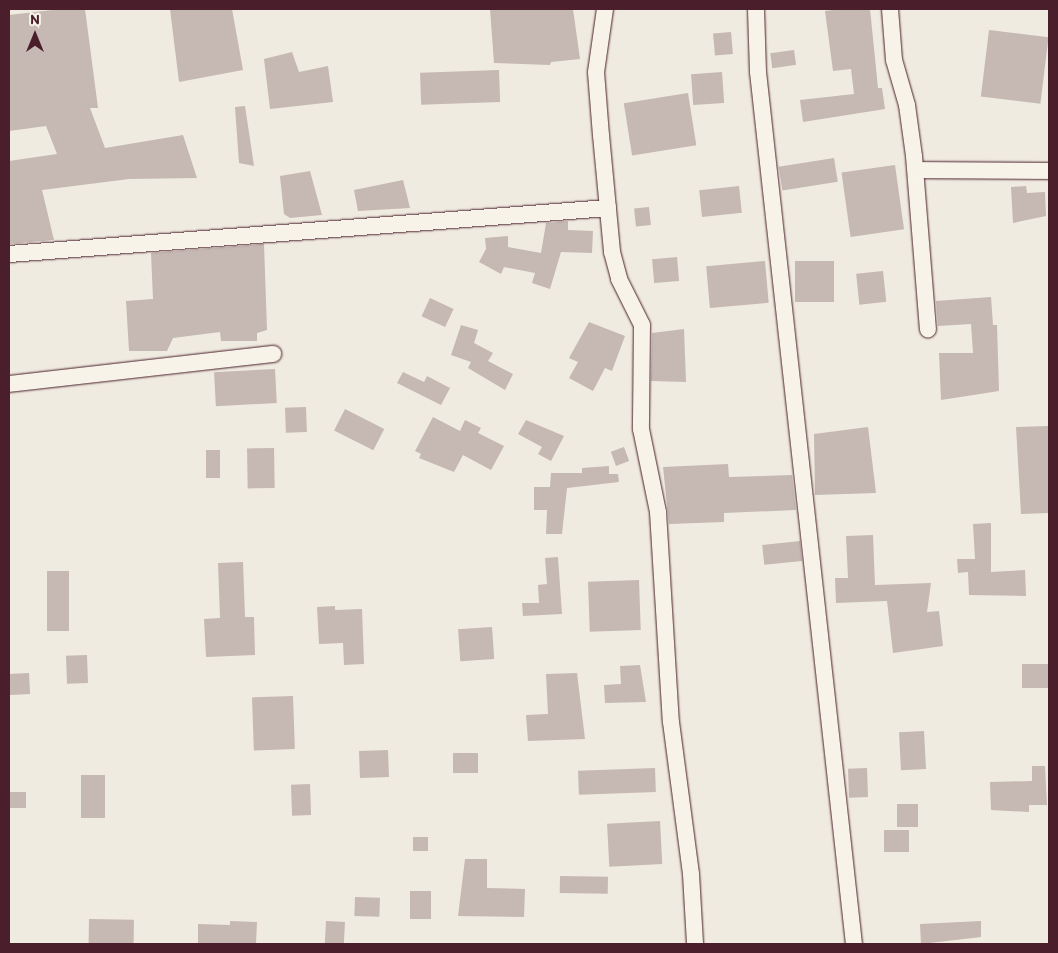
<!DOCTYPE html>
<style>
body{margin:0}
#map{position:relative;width:1058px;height:953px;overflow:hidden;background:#f0ebe0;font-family:Itim,sans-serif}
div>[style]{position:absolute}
.building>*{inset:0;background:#c6b8b3;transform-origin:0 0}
.roads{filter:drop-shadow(0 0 1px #4a1f2b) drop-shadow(0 0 1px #4a1f2b)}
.street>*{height:16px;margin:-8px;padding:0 8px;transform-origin:8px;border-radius:8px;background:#f7f3e8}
span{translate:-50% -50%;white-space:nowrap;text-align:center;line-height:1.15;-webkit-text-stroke:4px #f7f3e8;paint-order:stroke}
.frame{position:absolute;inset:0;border:10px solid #4a1f2b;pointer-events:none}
.north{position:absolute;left:10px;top:10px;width:50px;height:50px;-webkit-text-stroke:4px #f7f3e8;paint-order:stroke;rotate:0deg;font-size:14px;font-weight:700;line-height:20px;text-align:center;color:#4a1f2b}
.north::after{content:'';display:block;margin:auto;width:18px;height:22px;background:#4a1f2b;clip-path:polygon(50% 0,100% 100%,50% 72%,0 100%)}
</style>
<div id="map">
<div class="building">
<i style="clip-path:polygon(61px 9px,85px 9px,98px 108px,90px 108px,105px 148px,183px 135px,197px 178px,129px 179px,42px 190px,54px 240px,9px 244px,9px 161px,57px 154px,46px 126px,9px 131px,9px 15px)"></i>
<i style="clip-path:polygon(170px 9px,232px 9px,243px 70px,179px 82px)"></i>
<i style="clip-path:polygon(490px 9px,573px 9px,580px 59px,551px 62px,550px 65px,494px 63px)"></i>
<i style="clip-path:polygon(841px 9px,870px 9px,878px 88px,882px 88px,885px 109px,803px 122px,800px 100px,854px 94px,851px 69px,833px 71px,825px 11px)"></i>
<i style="left:989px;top:30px;width:60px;height:67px;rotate:7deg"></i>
<i style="left:731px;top:32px;width:22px;height:18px;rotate:85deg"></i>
<i style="left:794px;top:50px;width:15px;height:24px;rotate:82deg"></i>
<i style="clip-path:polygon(292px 52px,299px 72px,328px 66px,333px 102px,270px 109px,264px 59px)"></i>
<i style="left:499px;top:70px;width:32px;height:79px;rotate:88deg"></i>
<i style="left:722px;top:72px;width:31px;height:31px;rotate:86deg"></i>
<i style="left:688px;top:93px;width:53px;height:65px;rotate:81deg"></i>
<i style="clip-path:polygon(245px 106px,254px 166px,239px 163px,235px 107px)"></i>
<i style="left:834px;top:158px;width:24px;height:56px;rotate:81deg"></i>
<i style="left:895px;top:165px;width:65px;height:54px;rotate:82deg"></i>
<i style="clip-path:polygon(310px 171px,322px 215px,290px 218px,284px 214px,280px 176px)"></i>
<i style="clip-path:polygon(403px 180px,410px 208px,358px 211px,354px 190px)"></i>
<i style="left:739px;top:186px;width:27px;height:40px;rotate:84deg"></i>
<i style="clip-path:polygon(1026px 186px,1027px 193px,1045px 192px,1046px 216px,1013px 223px,1011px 187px)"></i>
<i style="left:649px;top:207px;width:18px;height:15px;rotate:84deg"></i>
<i style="clip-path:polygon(568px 221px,568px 230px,593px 231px,592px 253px,561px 252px,550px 289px,532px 283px,535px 273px,504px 267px,501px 274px,479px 262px,486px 249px,485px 238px,508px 236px,508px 247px,541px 253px,546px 223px)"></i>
<i style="clip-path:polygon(264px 244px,267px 330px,257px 333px,257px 341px,221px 341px,220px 332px,173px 338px,167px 351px,129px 351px,126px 301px,153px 299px,151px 253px)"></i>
<i style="left:677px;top:257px;width:24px;height:25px;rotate:85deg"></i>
<i style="left:765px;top:261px;width:42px;height:59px;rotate:85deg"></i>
<i style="left:795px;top:261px;width:39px;height:41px"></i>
<i style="left:883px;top:271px;width:31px;height:27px;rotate:84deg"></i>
<i style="clip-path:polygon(991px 297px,993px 325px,997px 325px,999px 391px,941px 400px,939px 353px,973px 353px,971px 324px,938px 326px,936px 301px)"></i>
<i style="left:430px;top:298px;width:26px;height:20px;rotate:25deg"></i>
<i style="clip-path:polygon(589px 322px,625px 336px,612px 371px,605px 368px,593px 391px,569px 378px,578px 362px,569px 358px)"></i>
<i style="clip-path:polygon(461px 325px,478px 330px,474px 343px,493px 353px,488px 361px,513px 374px,505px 390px,468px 368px,471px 362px,451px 355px)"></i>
<i style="clip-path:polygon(684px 329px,686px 382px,651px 381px,652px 333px)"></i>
<i style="left:275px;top:369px;width:34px;height:61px;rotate:87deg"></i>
<i style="clip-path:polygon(403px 372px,424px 382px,427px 376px,450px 388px,441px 405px,397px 383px)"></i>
<i style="left:306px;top:407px;width:25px;height:21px;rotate:88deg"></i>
<i style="left:345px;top:409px;width:44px;height:24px;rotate:27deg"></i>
<i style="clip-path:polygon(433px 417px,460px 431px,465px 420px,481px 428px,478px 433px,504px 446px,491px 470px,463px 455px,454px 472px,419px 458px,421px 454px,415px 451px)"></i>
<i style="clip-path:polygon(526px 420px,564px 436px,551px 461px,538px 454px,542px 447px,518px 434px)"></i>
<i style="clip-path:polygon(1049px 426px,1049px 513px,1021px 514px,1016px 427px)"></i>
<i style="clip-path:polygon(868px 427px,876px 493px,815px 495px,814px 434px)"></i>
<i style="left:624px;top:447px;width:15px;height:14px;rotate:70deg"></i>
<i style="left:274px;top:448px;width:40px;height:27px;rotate:89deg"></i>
<i style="left:206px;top:450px;width:14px;height:28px"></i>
<i style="clip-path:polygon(728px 464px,729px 477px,792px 475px,796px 510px,724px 513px,724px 522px,669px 524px,663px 467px)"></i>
<i style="clip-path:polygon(609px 466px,609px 474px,618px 474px,619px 482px,567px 488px,562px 534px,546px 534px,547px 510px,534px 510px,534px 487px,550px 487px,551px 473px,582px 473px,582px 468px)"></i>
<i style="clip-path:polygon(991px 523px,991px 572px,1025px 570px,1026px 596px,969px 595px,968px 572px,958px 573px,957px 559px,975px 559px,973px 524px)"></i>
<i style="clip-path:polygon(873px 535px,875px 585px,931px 583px,927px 612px,939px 611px,943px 646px,893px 653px,887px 601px,836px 603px,835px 578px,848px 578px,846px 536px)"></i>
<i style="left:800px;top:541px;width:20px;height:38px;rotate:84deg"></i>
<i style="clip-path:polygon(558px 557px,562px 614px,523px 616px,522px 603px,539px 603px,538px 585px,547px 584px,545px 558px)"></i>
<i style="clip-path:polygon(243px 562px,245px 617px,254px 617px,255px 655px,206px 657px,204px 619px,220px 618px,218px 563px)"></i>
<i style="left:47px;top:571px;width:22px;height:60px"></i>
<i style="left:639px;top:580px;width:50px;height:51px;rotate:88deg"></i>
<i style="clip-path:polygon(335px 606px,335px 610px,362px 609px,364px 664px,344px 665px,343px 643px,319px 644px,317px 607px)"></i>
<i style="left:492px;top:627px;width:32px;height:34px;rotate:86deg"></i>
<i style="left:87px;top:655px;width:28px;height:21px;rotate:88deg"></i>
<i style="left:1049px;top:664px;width:24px;height:27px;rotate:90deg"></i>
<i style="clip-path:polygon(640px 665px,646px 702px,605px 703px,604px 685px,621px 684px,620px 666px)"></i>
<i style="left:29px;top:673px;width:21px;height:20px;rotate:87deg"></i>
<i style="clip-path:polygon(577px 673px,585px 739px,528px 741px,526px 715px,548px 714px,546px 674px)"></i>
<i style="left:293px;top:696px;width:53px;height:41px;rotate:88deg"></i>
<i style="left:924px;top:731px;width:38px;height:25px;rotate:87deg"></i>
<i style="left:388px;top:750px;width:27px;height:29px;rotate:88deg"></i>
<i style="left:478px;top:753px;width:20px;height:25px;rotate:90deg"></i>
<i style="clip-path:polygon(1032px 766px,1045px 766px,1047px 805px,1029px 805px,1029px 812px,991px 810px,990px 782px,1032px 781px)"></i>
<i style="left:655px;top:768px;width:24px;height:77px;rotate:88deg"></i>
<i style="left:867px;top:768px;width:29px;height:19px;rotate:88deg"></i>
<i style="left:81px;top:775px;width:24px;height:43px"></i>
<i style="left:310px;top:784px;width:31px;height:19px;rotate:88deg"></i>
<i style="left:26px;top:792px;width:16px;height:17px;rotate:90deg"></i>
<i style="left:897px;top:804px;width:21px;height:23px"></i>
<i style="left:660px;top:821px;width:43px;height:53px;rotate:87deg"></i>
<i style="left:909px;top:830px;width:22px;height:25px;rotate:90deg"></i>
<i style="left:413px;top:837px;width:15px;height:14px"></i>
<i style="clip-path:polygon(465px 859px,487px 859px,487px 888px,525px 889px,524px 917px,458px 916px)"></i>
<i style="left:560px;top:876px;width:48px;height:17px;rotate:1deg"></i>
<i style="left:410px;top:891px;width:21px;height:28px"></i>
<i style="left:355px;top:897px;width:25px;height:19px;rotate:2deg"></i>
<i style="left:89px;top:919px;width:45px;height:25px;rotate:1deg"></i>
<i style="clip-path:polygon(230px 921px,257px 922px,256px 944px,198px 944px,198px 924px,230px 925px)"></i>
<i style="left:326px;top:921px;width:19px;height:23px;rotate:3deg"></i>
<i style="clip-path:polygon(981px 921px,981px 937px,921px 944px,920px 924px)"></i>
</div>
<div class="roads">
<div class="street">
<i style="left:605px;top:9px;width:64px;rotate:98.1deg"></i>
<i style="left:596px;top:72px;width:63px;rotate:85.5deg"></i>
<i style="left:601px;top:135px;width:118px;rotate:84.6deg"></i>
<i style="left:612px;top:252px;width:28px;rotate:75deg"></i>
<i style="left:619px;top:279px;width:51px;rotate:63.4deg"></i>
<i style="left:642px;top:325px;width:104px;rotate:90.6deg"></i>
<i style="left:641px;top:429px;width:85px;rotate:78.4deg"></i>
<i style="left:658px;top:512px;width:210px;rotate:86.5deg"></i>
<i style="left:671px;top:722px;width:153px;rotate:82.5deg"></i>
<i style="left:691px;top:874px;width:70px;rotate:86.7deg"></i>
<i style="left:756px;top:9px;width:63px;rotate:88.2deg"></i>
<i style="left:758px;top:72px;width:877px;rotate:83.72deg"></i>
<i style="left:890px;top:9px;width:51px;rotate:85.5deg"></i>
<i style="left:894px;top:60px;width:47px;rotate:73.9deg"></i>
<i style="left:907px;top:105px;width:51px;rotate:82.2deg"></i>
<i style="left:914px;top:156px;width:174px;rotate:85.4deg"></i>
<i style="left:916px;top:170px;width:133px;rotate:0.4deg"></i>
<i style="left:9px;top:254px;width:601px;rotate:-4.39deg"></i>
<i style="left:9px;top:384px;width:266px;rotate:-6.5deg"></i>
</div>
</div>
<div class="frame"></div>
<div class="north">N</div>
</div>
